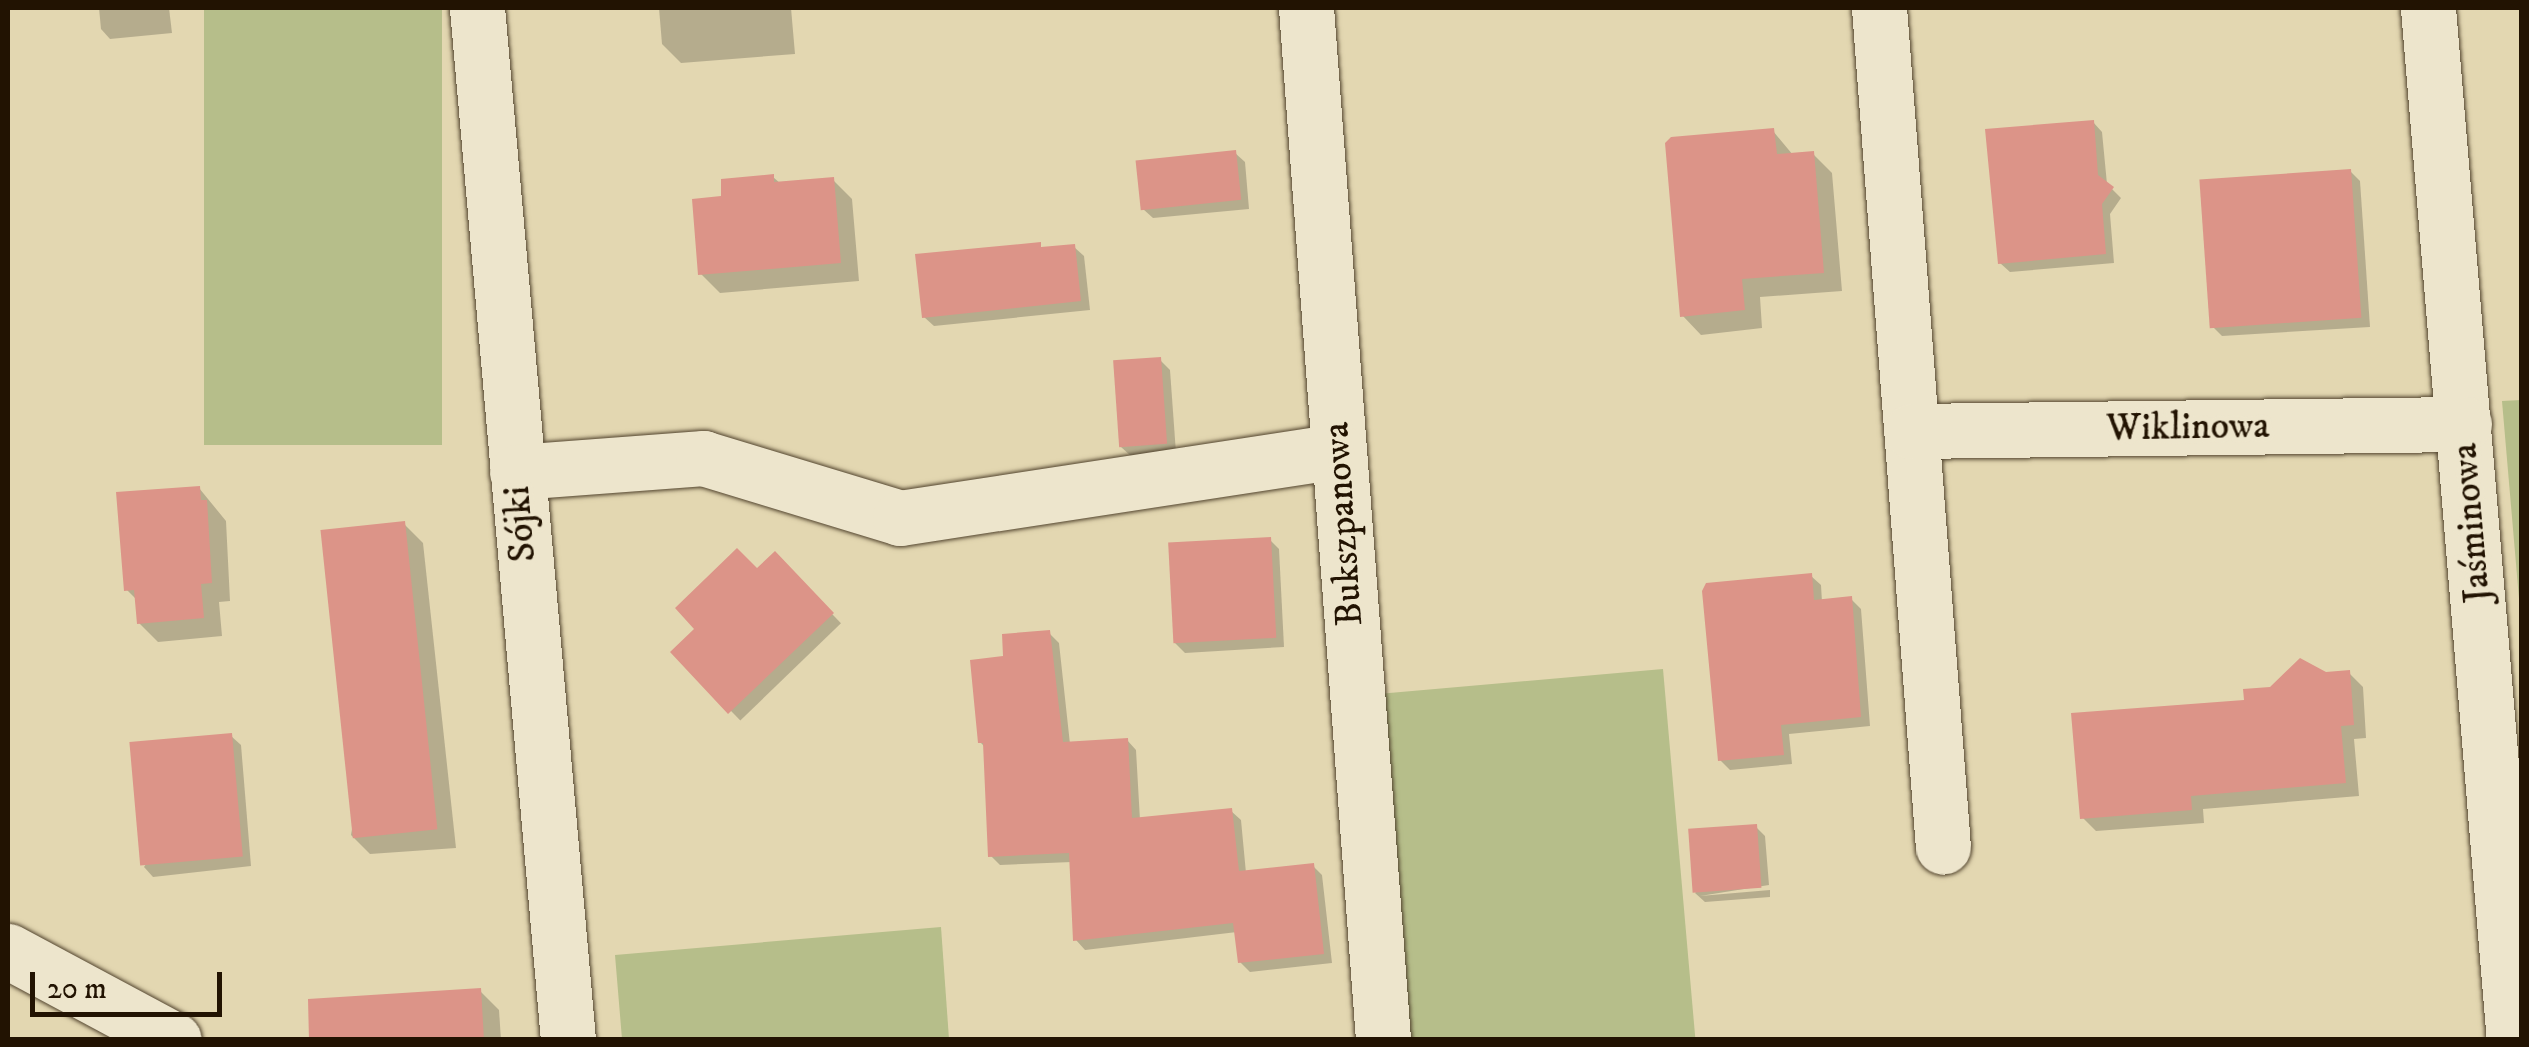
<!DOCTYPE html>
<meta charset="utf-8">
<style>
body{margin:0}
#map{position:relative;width:2529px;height:1047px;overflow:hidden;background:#e3d7b1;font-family:"IM FELL DW Pica",serif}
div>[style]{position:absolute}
.green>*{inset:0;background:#b6be8a;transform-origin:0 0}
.shadow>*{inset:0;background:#0003;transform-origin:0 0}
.building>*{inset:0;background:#dc9488;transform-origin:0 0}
.roads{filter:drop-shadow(0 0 2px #52442e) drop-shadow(0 0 2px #52442e)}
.minor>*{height:55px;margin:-27.5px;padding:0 27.5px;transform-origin:27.5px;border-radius:27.5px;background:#ede5cc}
span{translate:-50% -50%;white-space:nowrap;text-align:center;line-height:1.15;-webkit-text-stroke:10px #ede5cc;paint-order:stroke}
.street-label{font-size:38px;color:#221302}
.frame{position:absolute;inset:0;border:10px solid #221302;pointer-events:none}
.scale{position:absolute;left:30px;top:972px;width:192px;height:45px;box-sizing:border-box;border:5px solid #221302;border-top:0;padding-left:12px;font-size:30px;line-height:35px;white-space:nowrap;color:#221302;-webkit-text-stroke:8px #ede5cc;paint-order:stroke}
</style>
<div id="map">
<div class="green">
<i style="left:204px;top:8px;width:238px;height:437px"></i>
<i style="clip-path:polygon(2521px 400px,2522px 400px,2521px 622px,2502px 401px)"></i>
<i style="left:1663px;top:669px;width:371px;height:286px;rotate:85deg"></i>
<i style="clip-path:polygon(941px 927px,949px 1039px,622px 1039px,615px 955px)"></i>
</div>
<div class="shadow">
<i style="clip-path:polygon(99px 8px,169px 8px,172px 33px,110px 39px,101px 29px)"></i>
<i style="clip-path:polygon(659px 8px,791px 8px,795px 54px,681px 63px,662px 44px)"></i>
<i style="clip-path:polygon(2093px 122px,2102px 132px,2107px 184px,2121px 198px,2110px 214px,2114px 263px,2010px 272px,2000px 263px)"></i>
<i style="clip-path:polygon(1773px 131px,1793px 155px,1813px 154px,1832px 173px,1842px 291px,1760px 297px,1762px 328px,1701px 335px,1682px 315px)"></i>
<i style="clip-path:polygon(1235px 153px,1245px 162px,1249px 209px,1153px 218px,1143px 209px)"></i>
<i style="clip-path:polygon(2350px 171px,2360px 181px,2370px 327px,2222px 336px,2213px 327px)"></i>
<i style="clip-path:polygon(773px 177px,781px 184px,833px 180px,852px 199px,859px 281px,720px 293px,701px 274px,724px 198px)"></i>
<i style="clip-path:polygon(1074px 247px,1084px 256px,1090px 310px,934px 326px,924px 317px)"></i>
<i style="clip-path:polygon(1160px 360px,1170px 370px,1176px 453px,1131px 456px,1121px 447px)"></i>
<i style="clip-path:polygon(199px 488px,226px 521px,230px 601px,219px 602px,222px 636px,158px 642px,139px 623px,138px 601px,126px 589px)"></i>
<i style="clip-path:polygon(404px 524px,423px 543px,456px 848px,370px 854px,351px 835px)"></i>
<i style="clip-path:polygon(1270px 540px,1279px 549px,1284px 647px,1185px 653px,1175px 643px)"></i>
<i style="left:775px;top:555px;width:95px;height:140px;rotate:46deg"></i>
<i style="clip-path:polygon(1811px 576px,1821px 585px,1822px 602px,1851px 599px,1861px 609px,1870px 726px,1789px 734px,1792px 764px,1730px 770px,1720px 760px)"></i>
<i style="clip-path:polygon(1049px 633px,1059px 643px,1070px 744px,1127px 740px,1136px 750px,1140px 820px,1231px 811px,1241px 820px,1246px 873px,1313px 866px,1322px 875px,1332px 963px,1250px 972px,1240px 962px,1237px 932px,1085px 950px,1076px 940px,1072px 862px,1000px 865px,991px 856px,986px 748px,980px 742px,1005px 658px)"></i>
<i style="clip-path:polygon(2349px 673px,2363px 687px,2366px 738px,2354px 739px,2359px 796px,2203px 809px,2204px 823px,2096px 831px,2082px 817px,2247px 702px,2271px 689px)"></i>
<i style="clip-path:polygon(231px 736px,241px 745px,251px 866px,153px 877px,144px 867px)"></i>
<i style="clip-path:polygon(1756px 827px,1765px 836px,1769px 885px,1700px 896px,1770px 890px,1770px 897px,1705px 902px,1695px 893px)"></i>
<i style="clip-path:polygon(480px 991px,499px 1010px,501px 1040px,405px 1040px)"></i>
</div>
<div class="building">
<i style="clip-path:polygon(2094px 120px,2098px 175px,2114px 187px,2102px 204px,2106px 254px,1998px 264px,1985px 129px)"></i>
<i style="clip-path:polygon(1774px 128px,1777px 154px,1814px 151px,1824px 273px,1742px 279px,1745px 310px,1680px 317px,1665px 143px,1671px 137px)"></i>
<i style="left:1236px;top:150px;width:50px;height:101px;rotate:84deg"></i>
<i style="left:2351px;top:169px;width:149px;height:152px;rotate:86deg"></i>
<i style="clip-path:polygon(774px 174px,774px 182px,834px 177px,841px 263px,698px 275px,692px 199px,721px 196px,721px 179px)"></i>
<i style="clip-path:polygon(1041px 242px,1041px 247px,1075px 244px,1081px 301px,922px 318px,915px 254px)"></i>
<i style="left:1161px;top:357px;width:87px;height:48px;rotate:86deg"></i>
<i style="clip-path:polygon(200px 486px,201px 500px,207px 500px,212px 583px,201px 584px,204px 618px,137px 624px,134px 590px,124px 591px,116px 492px)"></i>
<i style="left:405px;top:521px;width:310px;height:85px;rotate:84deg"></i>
<i style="left:1271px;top:537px;width:101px;height:103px;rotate:87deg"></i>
<i style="clip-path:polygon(737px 548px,757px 568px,775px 551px,834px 613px,728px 714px,670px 652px,694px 629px,675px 608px)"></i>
<i style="clip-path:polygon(1812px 573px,1814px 600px,1852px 596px,1861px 717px,1781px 725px,1784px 755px,1718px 761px,1702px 591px,1706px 583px)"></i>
<i style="clip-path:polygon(1050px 630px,1063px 742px,1128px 738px,1132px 818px,1232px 808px,1239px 871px,1314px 863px,1324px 954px,1238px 963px,1233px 923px,1073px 941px,1069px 853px,988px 857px,983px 743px,978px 743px,970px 660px,1003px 656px,1002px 634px)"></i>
<i style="clip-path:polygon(2300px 658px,2326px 672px,2350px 670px,2354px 725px,2341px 726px,2346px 783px,2191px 796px,2192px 810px,2080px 819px,2071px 713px,2244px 700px,2243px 689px,2270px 687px)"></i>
<i style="left:232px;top:733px;width:124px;height:103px;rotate:85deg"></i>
<i style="left:1757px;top:824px;width:64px;height:69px;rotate:86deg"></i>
<i style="clip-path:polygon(481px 988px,484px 1040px,309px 1040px,308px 999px)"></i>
</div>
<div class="roads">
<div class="minor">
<i style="left:477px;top:8px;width:1036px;rotate:84.96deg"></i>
<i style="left:1306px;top:8px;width:1035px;rotate:85.73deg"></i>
<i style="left:1879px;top:8px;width:841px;rotate:85.64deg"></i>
<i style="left:2428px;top:8px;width:1036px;rotate:85.24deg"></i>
<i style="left:1912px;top:431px;width:552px;rotate:-0.73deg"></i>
<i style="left:517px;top:472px;width:187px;rotate:-4.3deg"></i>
<i style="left:703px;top:458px;width:206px;rotate:16.9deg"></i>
<i style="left:900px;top:518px;width:443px;rotate:-8.7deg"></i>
<i style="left:8px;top:951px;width:188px;rotate:28.2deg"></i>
</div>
</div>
<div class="street-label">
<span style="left:2188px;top:428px;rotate:-1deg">Wiklinowa</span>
<span style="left:2472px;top:523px;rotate:-95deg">Jaśminowa</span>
<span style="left:521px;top:524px;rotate:-95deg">Sójki</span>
<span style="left:1344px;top:524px;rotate:-94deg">Bukszpanowa</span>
</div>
<div class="frame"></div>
<div class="scale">20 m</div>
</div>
